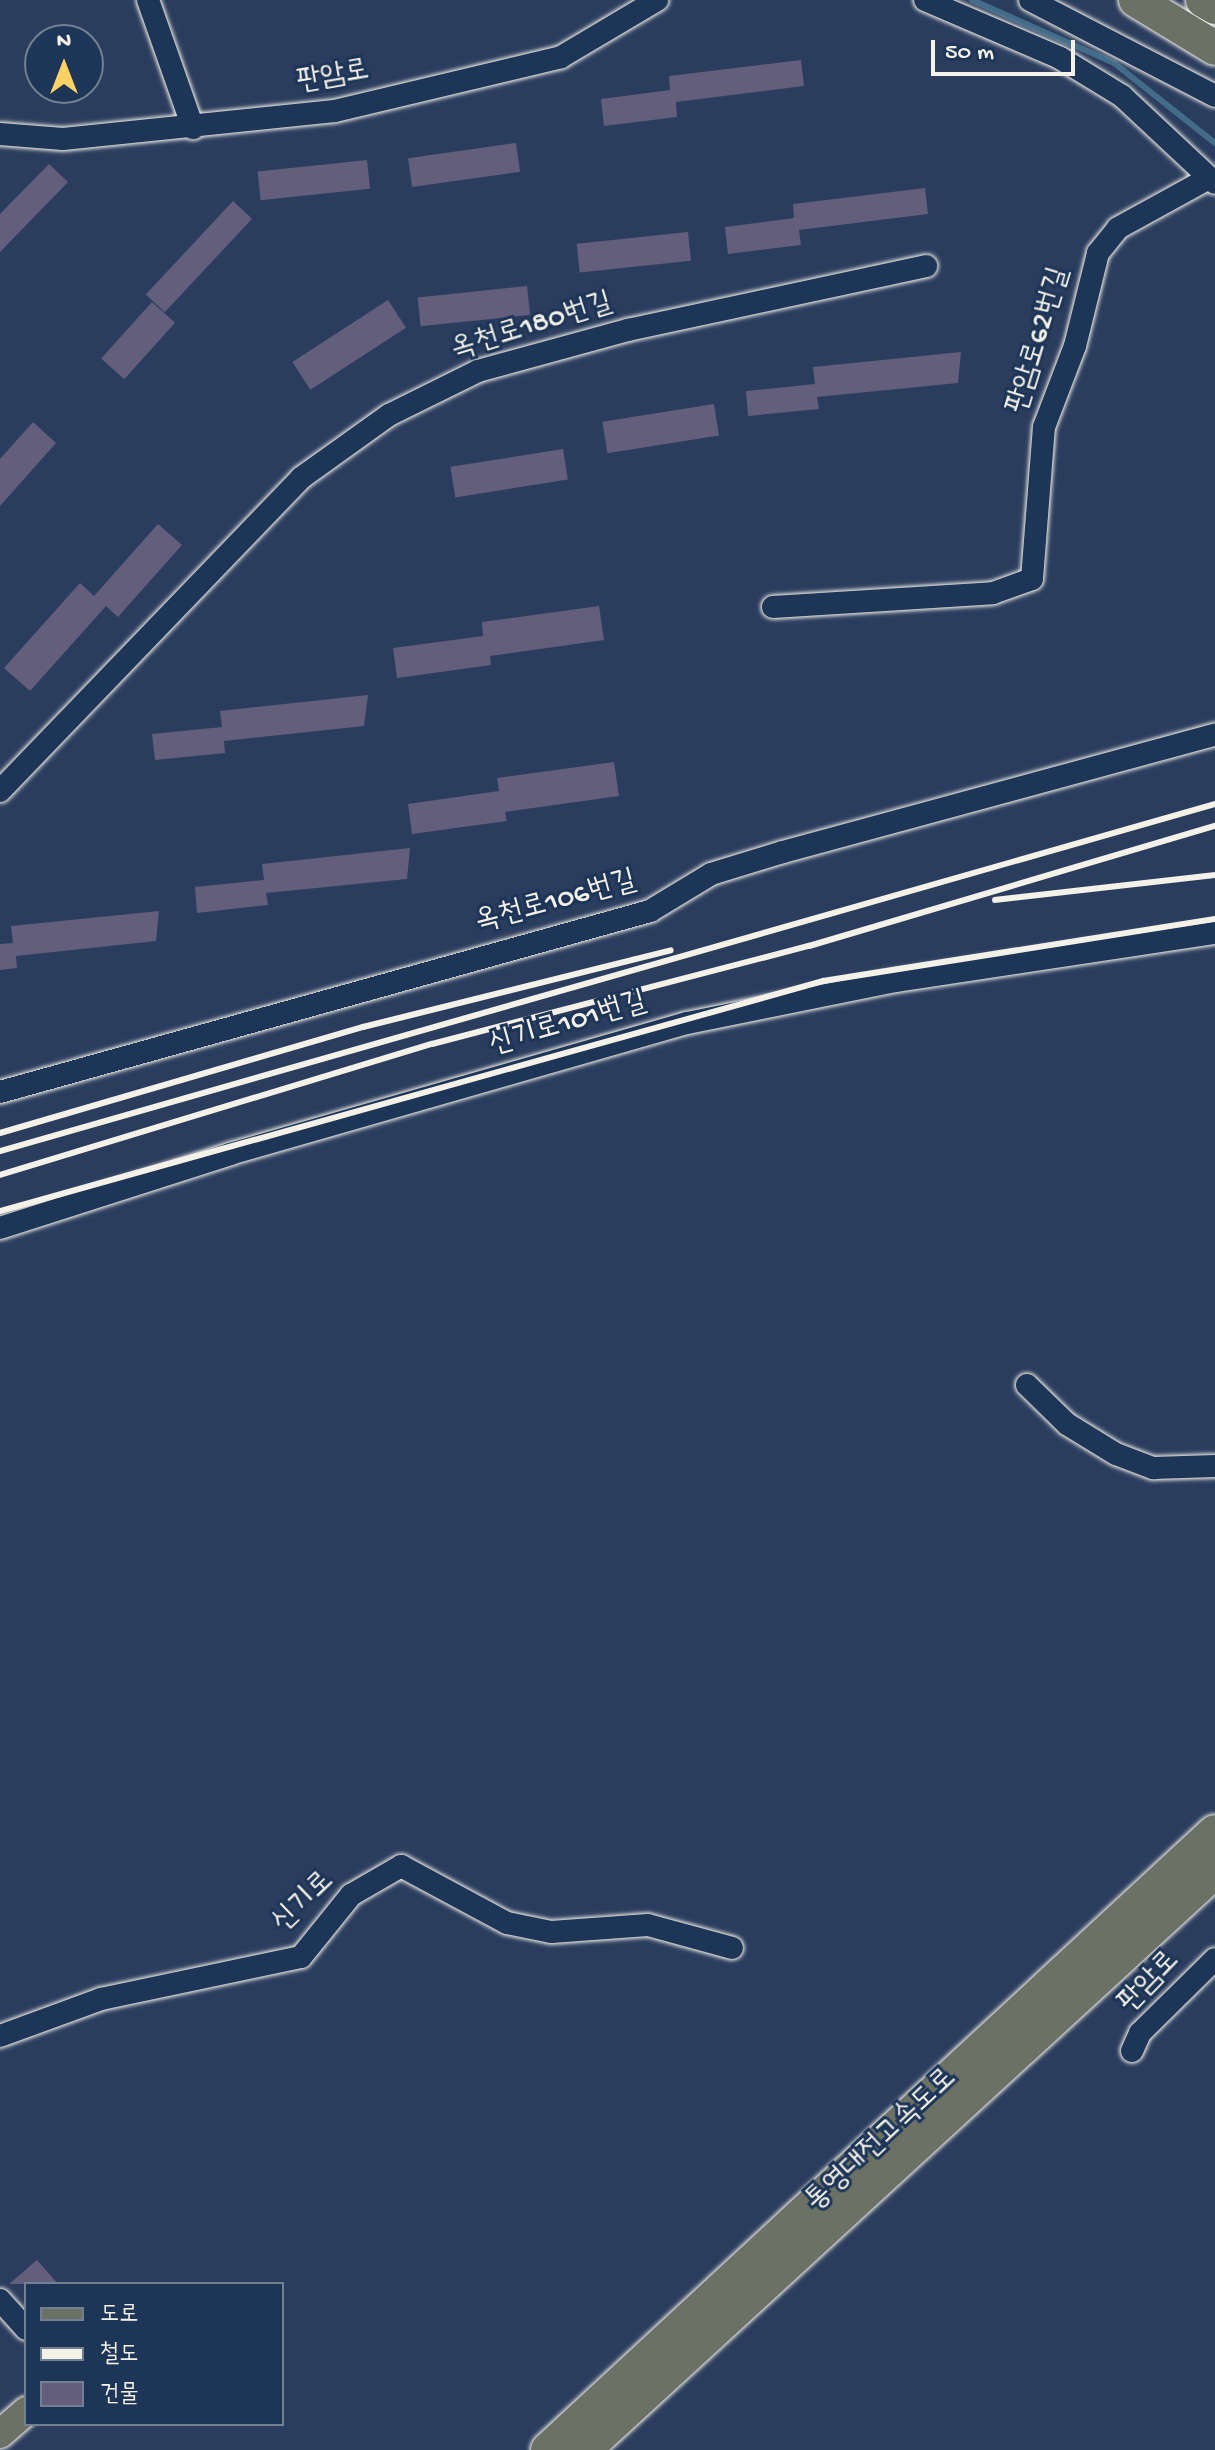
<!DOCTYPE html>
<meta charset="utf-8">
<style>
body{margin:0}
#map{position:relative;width:1215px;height:2450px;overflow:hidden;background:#2b3d5e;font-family:"Gochi Hand","Poor Story",sans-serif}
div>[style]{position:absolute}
.stream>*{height:6px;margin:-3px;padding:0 3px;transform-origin:3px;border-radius:3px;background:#436c8a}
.building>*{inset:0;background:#625e7c;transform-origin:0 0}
.roads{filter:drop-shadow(0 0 2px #f4f1e8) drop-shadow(0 0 2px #f4f1e8)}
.minor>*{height:22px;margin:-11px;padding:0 11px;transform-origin:11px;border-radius:11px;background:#1d3557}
.major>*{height:28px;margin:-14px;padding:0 14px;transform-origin:14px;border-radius:14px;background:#6b7165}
.highway>*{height:34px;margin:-17px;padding:0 17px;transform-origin:17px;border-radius:17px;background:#6b7165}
.rail>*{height:6px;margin:-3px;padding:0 3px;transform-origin:3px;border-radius:3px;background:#f4f1e8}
span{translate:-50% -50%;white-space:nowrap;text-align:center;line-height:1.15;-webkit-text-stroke:6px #1d3557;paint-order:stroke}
.street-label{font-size:30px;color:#f4f1e8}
.legend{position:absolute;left:24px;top:2282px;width:260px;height:144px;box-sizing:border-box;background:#1d3557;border:2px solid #738091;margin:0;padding:10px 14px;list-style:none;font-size:24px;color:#f4f1e8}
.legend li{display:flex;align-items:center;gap:16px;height:40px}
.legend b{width:40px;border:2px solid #738091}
.north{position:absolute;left:24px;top:24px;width:80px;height:80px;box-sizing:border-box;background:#1d3557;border:2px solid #738091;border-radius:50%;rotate:0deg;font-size:22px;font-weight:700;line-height:32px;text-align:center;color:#f4f1e8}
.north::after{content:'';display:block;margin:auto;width:28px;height:36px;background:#ffd166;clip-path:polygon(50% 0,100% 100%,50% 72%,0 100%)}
.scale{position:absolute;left:931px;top:40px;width:144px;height:36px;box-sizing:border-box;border:4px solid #f4f1e8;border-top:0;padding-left:10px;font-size:24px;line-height:28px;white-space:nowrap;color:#f4f1e8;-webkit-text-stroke:6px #1d3557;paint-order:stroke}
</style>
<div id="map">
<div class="stream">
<i style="left:972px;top:0;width:155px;rotate:23.9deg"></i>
<i style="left:1114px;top:63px;width:129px;rotate:38.4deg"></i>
</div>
<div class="building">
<i style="clip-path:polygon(801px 60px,804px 86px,676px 102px,677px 117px,604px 126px,601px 99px,670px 90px,669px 76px)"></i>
<i style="left:516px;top:143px;width:29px;height:109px;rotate:82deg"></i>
<i style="left:367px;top:160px;width:29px;height:110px;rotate:84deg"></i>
<i style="clip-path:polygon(49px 164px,68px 182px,0 252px,0 214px)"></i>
<i style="clip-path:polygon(925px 188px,928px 214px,799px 230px,801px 245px,728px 254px,725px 227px,794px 218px,793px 204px)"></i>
<i style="left:233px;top:201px;width:26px;height:128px;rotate:43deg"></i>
<i style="left:688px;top:232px;width:29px;height:112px;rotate:84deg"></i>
<i style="left:527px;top:286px;width:29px;height:110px;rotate:84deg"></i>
<i style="left:388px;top:300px;width:33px;height:114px;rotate:57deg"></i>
<i style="left:152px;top:302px;width:31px;height:76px;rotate:42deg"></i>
<i style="clip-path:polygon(961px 352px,958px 383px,817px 397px,819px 409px,748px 416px,746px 391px,815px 384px,813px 367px)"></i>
<i style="left:714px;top:404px;width:32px;height:113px;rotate:81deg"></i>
<i style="clip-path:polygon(33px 422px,56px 443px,0 506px,0 459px)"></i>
<i style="left:563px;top:449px;width:31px;height:114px;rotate:81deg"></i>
<i style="clip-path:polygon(158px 524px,182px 545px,118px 617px,106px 606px,30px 691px,4px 668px,80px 583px,94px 596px)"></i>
<i style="clip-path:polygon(599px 606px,604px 640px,490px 656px,491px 665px,397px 678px,393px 648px,483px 636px,482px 622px)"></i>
<i style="clip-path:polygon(368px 695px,364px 726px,224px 741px,225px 753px,155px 760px,152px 734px,222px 727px,220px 711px)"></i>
<i style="clip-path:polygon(614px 762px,619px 796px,505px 812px,507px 821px,412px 834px,408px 804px,499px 791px,497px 778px)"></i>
<i style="clip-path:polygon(410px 848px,407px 879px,266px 893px,268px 905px,197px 913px,195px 887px,264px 880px,262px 864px)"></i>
<i style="clip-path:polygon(159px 911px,156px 941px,16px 956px,17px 968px,0 970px,0 944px,13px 943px,11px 926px)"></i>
<i style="clip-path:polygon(37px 2260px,58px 2284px,9px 2284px)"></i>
</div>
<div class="roads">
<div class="minor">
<i style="left:148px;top:0;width:136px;rotate:70.6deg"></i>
<i style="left:925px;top:0;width:147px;rotate:23.2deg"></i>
<i style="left:1060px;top:58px;width:73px;rotate:31.5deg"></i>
<i style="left:1122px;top:96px;width:127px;rotate:43.1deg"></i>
<i style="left:1030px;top:0;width:208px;rotate:27.4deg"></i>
<i style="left:0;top:134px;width:63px;rotate:4.5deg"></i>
<i style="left:63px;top:139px;width:273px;rotate:-5.9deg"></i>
<i style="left:335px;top:111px;width:232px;rotate:-13.4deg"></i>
<i style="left:561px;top:57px;width:112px;rotate:-30.7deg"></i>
<i style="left:773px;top:607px;width:220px;rotate:-3.6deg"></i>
<i style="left:993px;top:593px;width:41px;rotate:-19.7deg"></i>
<i style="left:1032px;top:579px;width:152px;rotate:-85.5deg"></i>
<i style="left:1044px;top:427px;width:87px;rotate:-69.1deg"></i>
<i style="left:1075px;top:346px;width:96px;rotate:-76.1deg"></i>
<i style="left:1098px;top:253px;width:32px;rotate:-51deg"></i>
<i style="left:1118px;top:228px;width:102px;rotate:-28.8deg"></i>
<i style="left:0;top:791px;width:434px;rotate:-46.1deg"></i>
<i style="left:301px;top:478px;width:108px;rotate:-35.6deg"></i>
<i style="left:389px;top:415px;width:99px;rotate:-26.3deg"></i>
<i style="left:478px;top:371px;width:156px;rotate:-15.3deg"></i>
<i style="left:628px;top:330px;width:305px;rotate:-12.1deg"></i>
<i style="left:0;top:1092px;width:675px;rotate:-15.56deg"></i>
<i style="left:650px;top:911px;width:71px;rotate:-31.2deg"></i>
<i style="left:711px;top:874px;width:75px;rotate:-17deg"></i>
<i style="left:783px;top:852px;width:448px;rotate:-15.2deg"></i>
<i style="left:0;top:1228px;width:242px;rotate:-17.8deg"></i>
<i style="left:230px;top:1154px;width:475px;rotate:-16deg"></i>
<i style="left:687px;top:1023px;width:213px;rotate:-11.4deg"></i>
<i style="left:896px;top:981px;width:323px;rotate:-8.6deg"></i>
<i style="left:1027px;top:1385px;width:56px;rotate:44.3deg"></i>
<i style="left:1067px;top:1424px;width:57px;rotate:31.5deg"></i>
<i style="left:1116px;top:1454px;width:40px;rotate:21deg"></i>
<i style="left:1153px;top:1468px;width:62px;rotate:-1.8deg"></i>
<i style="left:0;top:2036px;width:108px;rotate:-20.1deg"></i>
<i style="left:101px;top:1999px;width:204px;rotate:-11.9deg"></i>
<i style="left:301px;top:1957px;width:80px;rotate:-51.1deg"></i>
<i style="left:351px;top:1895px;width:58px;rotate:-30.1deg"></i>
<i style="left:401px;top:1866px;width:120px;rotate:28.3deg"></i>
<i style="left:507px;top:1923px;width:45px;rotate:11.6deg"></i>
<i style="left:551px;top:1932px;width:97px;rotate:-4.1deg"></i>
<i style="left:648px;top:1925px;width:87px;rotate:15.3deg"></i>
<i style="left:1132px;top:2051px;width:20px;rotate:-66deg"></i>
<i style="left:1140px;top:2033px;width:105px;rotate:-44.6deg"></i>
<i style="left:0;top:2300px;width:39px;rotate:48deg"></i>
</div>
<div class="major">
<i style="left:0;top:2434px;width:35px;rotate:-41deg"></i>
</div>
<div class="highway">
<i style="left:1136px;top:0;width:92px;rotate:31.3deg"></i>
<i style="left:1203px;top:0;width:14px;rotate:30deg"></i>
<i style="left:548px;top:2450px;width:909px;rotate:-42.82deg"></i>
<i style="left:584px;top:2450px;width:856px;rotate:-42.54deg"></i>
</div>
</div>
<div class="rail">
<i style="left:995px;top:900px;width:221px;rotate:-6.5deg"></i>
<i style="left:0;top:1133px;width:378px;rotate:-16.3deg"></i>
<i style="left:363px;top:1027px;width:317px;rotate:-14deg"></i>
<i style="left:0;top:1151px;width:1264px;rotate:-15.94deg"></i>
<i style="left:0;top:1175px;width:451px;rotate:-16.9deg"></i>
<i style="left:432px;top:1044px;width:390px;rotate:-14.6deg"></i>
<i style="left:809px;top:946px;width:423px;rotate:-16.5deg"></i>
<i style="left:0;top:1211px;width:855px;rotate:-15.61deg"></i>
<i style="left:823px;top:981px;width:397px;rotate:-9deg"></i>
</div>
<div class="street-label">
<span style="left:333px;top:78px;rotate:-10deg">판암로</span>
<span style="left:532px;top:328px;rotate:-17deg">옥천로180번길</span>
<span style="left:1040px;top:341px;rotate:-73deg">판암로62번길</span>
<span style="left:556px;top:903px;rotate:-15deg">옥천로106번길</span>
<span style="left:568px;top:1025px;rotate:-16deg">신기로101번길</span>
<span style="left:304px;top:1903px;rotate:-44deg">신기로</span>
<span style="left:1150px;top:1983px;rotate:-46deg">판암로</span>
<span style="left:882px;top:2141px;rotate:-43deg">통영대전고속도로</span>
</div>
<ul class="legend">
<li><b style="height:10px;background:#6b7165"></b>도로</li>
<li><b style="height:10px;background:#f4f1e8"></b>철도</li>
<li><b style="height:22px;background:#625e7c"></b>건물</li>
</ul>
<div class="north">N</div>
<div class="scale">50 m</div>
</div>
